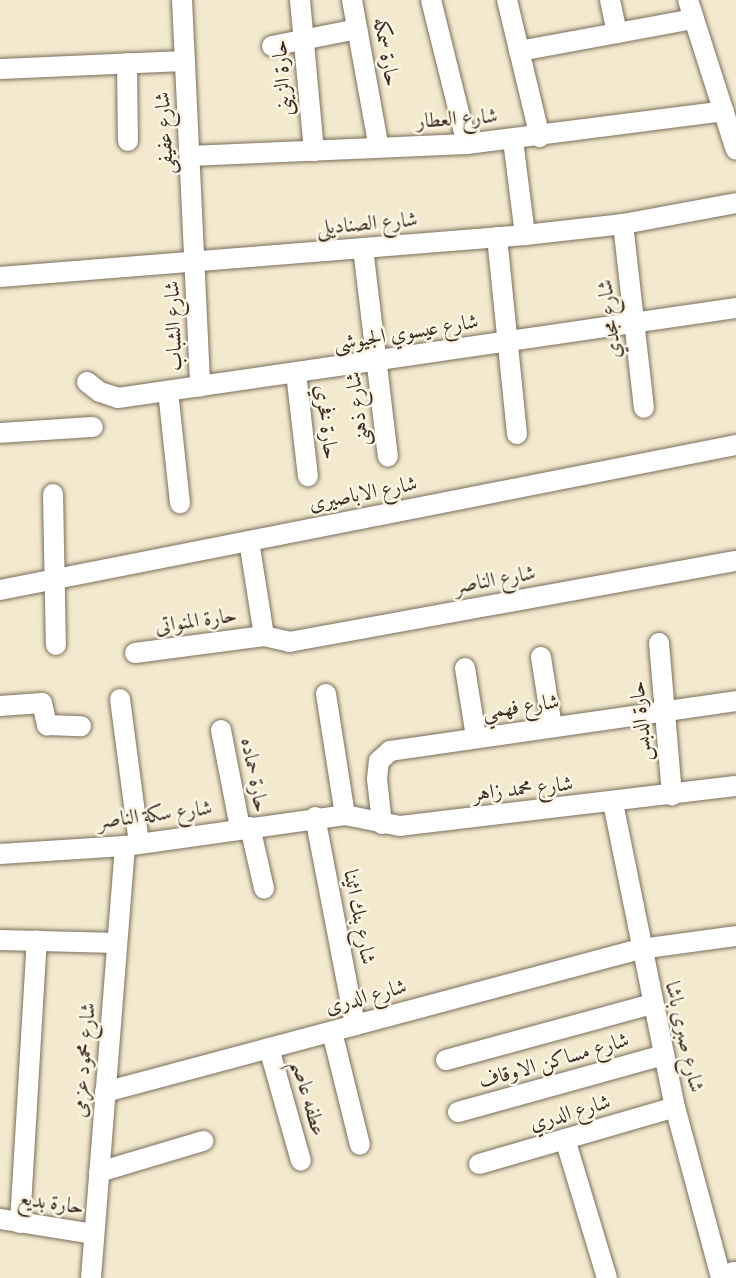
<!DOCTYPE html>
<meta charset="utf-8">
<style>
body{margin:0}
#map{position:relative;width:736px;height:1278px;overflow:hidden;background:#f3e9ce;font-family:"IM FELL DW Pica",Amiri,serif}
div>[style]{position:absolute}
.roads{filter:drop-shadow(0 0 2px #7b6d5c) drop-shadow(0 0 2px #7b6d5c)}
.street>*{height:20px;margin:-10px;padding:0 10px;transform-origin:10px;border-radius:10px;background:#fff}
.highway>*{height:33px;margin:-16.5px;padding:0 16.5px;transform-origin:16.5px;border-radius:16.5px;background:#fff}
span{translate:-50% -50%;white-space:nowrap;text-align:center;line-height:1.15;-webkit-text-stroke:5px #fcf5e5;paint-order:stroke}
.street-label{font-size:21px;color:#3b2a1e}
</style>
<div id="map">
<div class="roads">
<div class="street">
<i style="left:182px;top:0;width:387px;rotate:87.3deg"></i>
<i style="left:300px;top:0;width:152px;rotate:84.7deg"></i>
<i style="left:352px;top:0;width:150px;rotate:79.7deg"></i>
<i style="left:431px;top:0;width:148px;rotate:76deg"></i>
<i style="left:507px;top:0;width:141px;rotate:76.5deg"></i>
<i style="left:610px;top:0;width:34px;rotate:78deg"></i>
<i style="left:688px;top:0;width:157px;rotate:72.3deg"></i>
<i style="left:272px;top:46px;width:87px;rotate:-11.3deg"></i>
<i style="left:519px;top:51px;width:177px;rotate:-10.4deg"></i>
<i style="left:127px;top:63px;width:78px;rotate:89.3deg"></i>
<i style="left:0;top:69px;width:185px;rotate:-2.5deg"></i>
<i style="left:513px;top:140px;width:96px;rotate:82.8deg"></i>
<i style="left:190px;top:156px;width:277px;rotate:-2.5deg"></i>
<i style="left:467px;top:144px;width:259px;rotate:-7.3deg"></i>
<i style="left:623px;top:224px;width:185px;rotate:83.5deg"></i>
<i style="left:497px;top:237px;width:198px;rotate:84.2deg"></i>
<i style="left:363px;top:248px;width:210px;rotate:83.2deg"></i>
<i style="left:0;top:277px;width:527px;rotate:-4.57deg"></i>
<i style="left:525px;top:235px;width:99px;rotate:-6.4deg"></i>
<i style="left:623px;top:224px;width:115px;rotate:-10.5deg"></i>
<i style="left:296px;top:373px;width:104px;rotate:83.4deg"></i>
<i style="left:87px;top:382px;width:16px;rotate:38deg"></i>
<i style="left:100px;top:392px;width:19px;rotate:18deg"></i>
<i style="left:118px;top:398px;width:625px;rotate:-8.29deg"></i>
<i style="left:168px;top:391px;width:113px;rotate:83.9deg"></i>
<i style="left:0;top:433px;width:93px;rotate:-3.7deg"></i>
<i style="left:53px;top:494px;width:151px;rotate:88.9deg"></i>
<i style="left:249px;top:541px;width:96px;rotate:81deg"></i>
<i style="left:0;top:590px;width:750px;rotate:-11.15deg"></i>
<i style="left:264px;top:636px;width:26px;rotate:13deg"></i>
<i style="left:289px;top:642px;width:454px;rotate:-10.3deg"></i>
<i style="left:659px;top:643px;width:153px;rotate:85.1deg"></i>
<i style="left:135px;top:653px;width:130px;rotate:-7.5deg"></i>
<i style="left:541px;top:657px;width:71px;rotate:81.1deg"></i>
<i style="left:465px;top:668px;width:70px;rotate:80.9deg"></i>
<i style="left:326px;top:694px;width:122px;rotate:81.1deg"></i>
<i style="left:120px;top:699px;width:145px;rotate:82.5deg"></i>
<i style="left:0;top:706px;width:42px;rotate:-4.1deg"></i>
<i style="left:42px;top:703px;width:23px;rotate:77deg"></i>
<i style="left:47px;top:725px;width:34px;rotate:2deg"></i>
<i style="left:221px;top:730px;width:100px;rotate:79deg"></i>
<i style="left:613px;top:803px;width:310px;rotate:78.5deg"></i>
<i style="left:675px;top:1107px;width:177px;rotate:74.9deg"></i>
<i style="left:315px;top:817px;width:212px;rotate:79.1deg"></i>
<i style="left:382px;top:824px;width:45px;rotate:-96.3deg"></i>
<i style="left:377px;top:779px;width:18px;rotate:-84deg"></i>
<i style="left:379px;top:761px;width:15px;rotate:-42deg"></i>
<i style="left:390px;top:751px;width:350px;rotate:-8.2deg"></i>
<i style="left:250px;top:827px;width:63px;rotate:77.1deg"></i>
<i style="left:0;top:854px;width:125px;rotate:-3.7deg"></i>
<i style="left:125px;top:846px;width:222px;rotate:-8deg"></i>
<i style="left:345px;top:815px;width:56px;rotate:11.3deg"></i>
<i style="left:400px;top:826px;width:338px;rotate:-6.8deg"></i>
<i style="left:0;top:940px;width:117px;rotate:1.5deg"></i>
<i style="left:332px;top:1032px;width:116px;rotate:76.1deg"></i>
<i style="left:269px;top:1048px;width:117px;rotate:74.2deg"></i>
<i style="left:446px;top:1060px;width:213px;rotate:-15.2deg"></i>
<i style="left:105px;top:1092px;width:554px;rotate:-14.96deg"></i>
<i style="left:640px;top:949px;width:97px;rotate:-7.7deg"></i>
<i style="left:458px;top:1112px;width:214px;rotate:-15.5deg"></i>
<i style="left:565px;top:1139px;width:145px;rotate:73.2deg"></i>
<i style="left:479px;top:1164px;width:204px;rotate:-16.2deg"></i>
<i style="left:99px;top:1172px;width:109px;rotate:-16.6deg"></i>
<i style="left:0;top:1219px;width:95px;rotate:9.1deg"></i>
<i style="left:20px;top:1223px;width:283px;rotate:-86.6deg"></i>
<i style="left:91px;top:1278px;width:433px;rotate:-85.5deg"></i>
</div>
<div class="highway">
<i style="left:734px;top:1278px;width:2px"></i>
</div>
</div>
<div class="street-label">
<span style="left:386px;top:52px;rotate:80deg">حارة سمكه</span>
<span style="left:283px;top:78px;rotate:-95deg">حارة الزينى</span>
<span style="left:457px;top:119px;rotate:-4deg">شارع العطار</span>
<span style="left:165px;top:133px;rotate:-93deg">شارع عفيفى</span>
<span style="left:367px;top:224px;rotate:-5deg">شارع الصناديلى</span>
<span style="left:610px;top:319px;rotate:-97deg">شارع مجدي</span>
<span style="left:174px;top:326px;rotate:-92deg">شارع الشباب</span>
<span style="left:406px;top:333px;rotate:-9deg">شارع عيسوي الجيوشى</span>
<span style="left:358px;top:409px;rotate:-97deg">شارع ذهنى</span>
<span style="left:326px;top:422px;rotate:83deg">حارة فخري</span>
<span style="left:363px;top:494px;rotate:-11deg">شارع الاباصيرى</span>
<span style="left:495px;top:580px;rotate:-10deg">شارع الناصر</span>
<span style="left:196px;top:621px;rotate:-8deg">حارة المنواتى</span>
<span style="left:521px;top:707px;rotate:-8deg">شارع فهمي</span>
<span style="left:641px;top:721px;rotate:-95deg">حارة الدبس</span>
<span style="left:254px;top:775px;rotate:79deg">حارة حماده</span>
<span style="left:523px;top:789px;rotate:-6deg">شارع محمد زاهر</span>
<span style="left:155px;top:815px;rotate:-7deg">شارع سكة الناصر</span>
<span style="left:359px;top:917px;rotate:79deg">شارع بنك اثينا</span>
<span style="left:366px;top:997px;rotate:-15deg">شارع الدرى</span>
<span style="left:684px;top:1037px;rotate:77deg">شارع صبرى باشا</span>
<span style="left:84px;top:1060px;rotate:-85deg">شارع محمود عزمى</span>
<span style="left:554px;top:1061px;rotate:-16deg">شارع مساكن الاوقاف</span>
<span style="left:308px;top:1098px;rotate:74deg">عطفه عاصم</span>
<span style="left:570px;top:1113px;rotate:-16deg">شارع الدري</span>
<span style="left:51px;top:1203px;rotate:9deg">حارة بديع</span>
</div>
</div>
